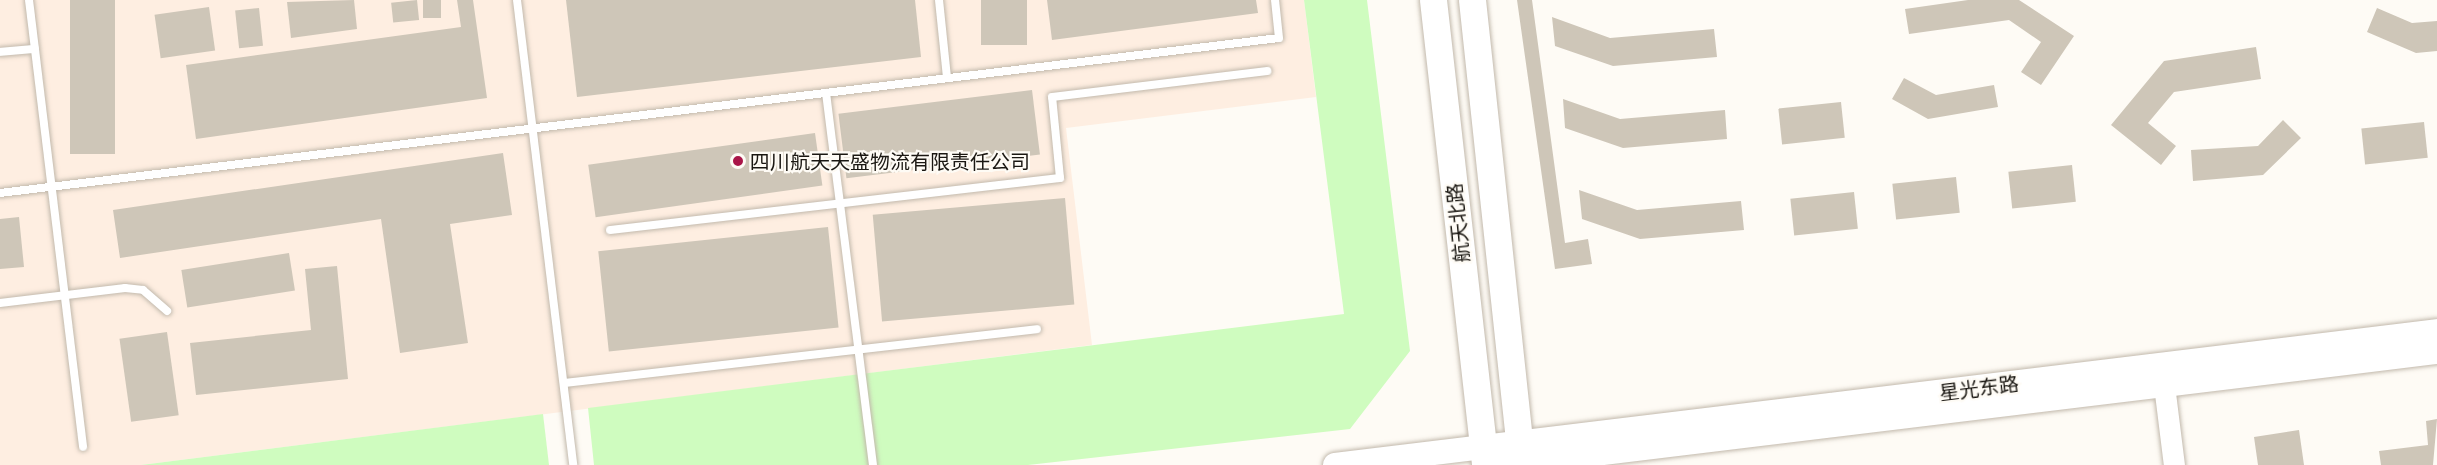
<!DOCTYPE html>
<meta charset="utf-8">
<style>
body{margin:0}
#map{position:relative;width:2437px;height:465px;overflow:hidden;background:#fefbf5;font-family:"Exo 2","Noto Sans SC",sans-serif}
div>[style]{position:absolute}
.industrial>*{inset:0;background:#feeee1}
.green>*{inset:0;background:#cffcbf}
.building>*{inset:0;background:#cec6b8;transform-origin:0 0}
.roads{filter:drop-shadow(0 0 2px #c2b9ac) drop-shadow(0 0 2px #c2b9ac)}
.service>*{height:8px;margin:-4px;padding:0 4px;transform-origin:4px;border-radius:4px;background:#fff}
.tertiary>*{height:21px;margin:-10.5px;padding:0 10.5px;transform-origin:10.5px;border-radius:10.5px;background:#fff}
.secondary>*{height:24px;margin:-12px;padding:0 12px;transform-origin:12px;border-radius:12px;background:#fff}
.primary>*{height:27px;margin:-13.5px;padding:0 13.5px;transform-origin:13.5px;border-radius:13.5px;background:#fff}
.dots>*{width:16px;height:16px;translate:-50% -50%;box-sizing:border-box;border:3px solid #fefbf5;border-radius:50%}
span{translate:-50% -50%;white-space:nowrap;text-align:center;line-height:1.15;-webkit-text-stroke:4.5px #fefbf5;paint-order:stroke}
.poi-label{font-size:20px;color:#1a1712}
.left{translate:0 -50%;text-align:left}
.street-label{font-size:20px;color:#1a1712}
</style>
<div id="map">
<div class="industrial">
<i style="clip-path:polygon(0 0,1304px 0,1316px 97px,1066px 128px,1092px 345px,141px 465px,0 465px)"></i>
</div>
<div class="green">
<i style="clip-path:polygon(1304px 0,1367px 0,1410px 351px,1350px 429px,1028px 465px,594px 465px,588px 408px,1344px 314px)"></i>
<i style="clip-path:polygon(543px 414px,549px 465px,141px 465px)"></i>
</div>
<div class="building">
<i style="left:70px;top:0;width:45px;height:154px"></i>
<i style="clip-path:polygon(354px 0,357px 29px,291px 38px,287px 2px)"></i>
<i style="left:417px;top:0;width:20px;height:26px;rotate:84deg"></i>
<i style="left:423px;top:0;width:18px;height:18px"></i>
<i style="clip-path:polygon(457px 0,473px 0,487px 98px,196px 139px,186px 65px,461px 27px)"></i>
<i style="clip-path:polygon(566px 0,915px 0,921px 57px,577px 97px)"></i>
<i style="left:981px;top:0;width:46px;height:45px"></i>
<i style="clip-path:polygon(1047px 0,1256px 0,1258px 13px,1052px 40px)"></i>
<i style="clip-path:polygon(1517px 0,1532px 0,1565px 243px,1588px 239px,1592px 264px,1555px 269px)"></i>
<i style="clip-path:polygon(1968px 0,2019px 0,2074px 36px,2041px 85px,2021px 72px,2041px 42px,2009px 20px,1909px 34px,1905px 9px)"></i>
<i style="left:209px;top:7px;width:44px;height:55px;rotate:82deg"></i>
<i style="left:259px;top:8px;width:38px;height:24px;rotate:84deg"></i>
<i style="clip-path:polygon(2377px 8px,2412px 23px,2437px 21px,2437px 51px,2416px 53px,2367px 32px)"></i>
<i style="clip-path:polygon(1552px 17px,1610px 38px,1714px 29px,1717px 57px,1613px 66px,1555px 46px)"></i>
<i style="clip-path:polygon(2256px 47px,2261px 79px,2174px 92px,2148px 123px,2176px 146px,2161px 165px,2111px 125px,2164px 61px)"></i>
<i style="clip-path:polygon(1904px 78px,1936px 95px,1994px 85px,1998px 107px,1928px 119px,1892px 99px)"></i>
<i style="left:1032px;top:90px;width:65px;height:195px;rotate:83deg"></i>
<i style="clip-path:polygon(1563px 99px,1620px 119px,1725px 110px,1727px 139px,1623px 148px,1565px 128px)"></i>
<i style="left:1841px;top:102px;width:36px;height:63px;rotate:84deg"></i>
<i style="clip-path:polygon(2283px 120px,2301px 138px,2263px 175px,2193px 181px,2191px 150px,2258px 146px)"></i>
<i style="left:2424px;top:122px;width:36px;height:63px;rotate:84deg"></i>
<i style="left:815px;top:133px;width:53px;height:229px;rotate:82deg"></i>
<i style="clip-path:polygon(503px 153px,512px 215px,450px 224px,468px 343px,400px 353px,381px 219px,120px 258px,113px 210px)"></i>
<i style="left:2072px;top:165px;width:37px;height:64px;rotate:84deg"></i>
<i style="left:1956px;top:177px;width:36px;height:64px;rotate:84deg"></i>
<i style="clip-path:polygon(1579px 190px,1637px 210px,1741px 201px,1744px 230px,1640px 239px,1582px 219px)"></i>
<i style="left:1854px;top:192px;width:37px;height:64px;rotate:84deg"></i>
<i style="left:1065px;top:198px;width:107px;height:193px;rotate:85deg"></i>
<i style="clip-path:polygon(19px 217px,24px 267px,0 269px,0 219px)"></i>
<i style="left:828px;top:227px;width:101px;height:231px;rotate:84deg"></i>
<i style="left:289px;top:253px;width:38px;height:109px;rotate:81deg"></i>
<i style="clip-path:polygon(337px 266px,348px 379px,196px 395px,190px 343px,311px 330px,305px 269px)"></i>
<i style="left:167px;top:332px;width:84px;height:48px;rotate:82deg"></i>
<i style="clip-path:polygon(2437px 419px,2433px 465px,2381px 465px,2379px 451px,2428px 445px,2426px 421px)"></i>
<i style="clip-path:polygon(2299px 430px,2304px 465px,2258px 465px,2254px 437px)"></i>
</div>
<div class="roads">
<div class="service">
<i style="left:29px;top:0;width:450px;rotate:83.1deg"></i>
<i style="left:517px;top:0;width:468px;rotate:83.1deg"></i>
<i style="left:939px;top:0;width:78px;rotate:84.1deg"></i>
<i style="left:0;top:52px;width:35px;rotate:-5deg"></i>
<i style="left:826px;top:93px;width:375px;rotate:82.8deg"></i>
<i style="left:0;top:193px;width:1288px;rotate:-6.91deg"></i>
<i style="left:1279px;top:38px;width:38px;rotate:-96deg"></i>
<i style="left:610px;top:230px;width:453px;rotate:-6.6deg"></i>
<i style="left:1060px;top:178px;width:81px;rotate:-95.6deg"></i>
<i style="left:1052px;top:97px;width:217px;rotate:-6.9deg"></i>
<i style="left:0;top:303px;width:126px;rotate:-6.8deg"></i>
<i style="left:125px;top:288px;width:18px;rotate:6deg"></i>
<i style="left:143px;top:290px;width:32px;rotate:41deg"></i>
<i style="left:564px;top:383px;width:476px;rotate:-6.5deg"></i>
</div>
<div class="tertiary">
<i style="left:2164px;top:385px;width:81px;rotate:82.9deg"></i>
</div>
<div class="secondary">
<i style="left:1335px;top:465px;width:1110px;rotate:-6.93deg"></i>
<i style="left:1504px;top:465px;width:940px;rotate:-6.91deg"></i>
</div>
<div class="primary">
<i style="left:1433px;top:0;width:468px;rotate:83.6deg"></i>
<i style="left:1472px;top:0;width:468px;rotate:83.9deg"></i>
</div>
</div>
<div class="dots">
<i style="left:738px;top:161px;background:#a91548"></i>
</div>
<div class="poi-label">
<span class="left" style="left:750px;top:161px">四川航天天盛物流有限责任公司</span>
</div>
<div class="street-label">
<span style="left:1458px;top:223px;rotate:-96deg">航天北路</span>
<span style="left:1979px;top:388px;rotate:-7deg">星光东路</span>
</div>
</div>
